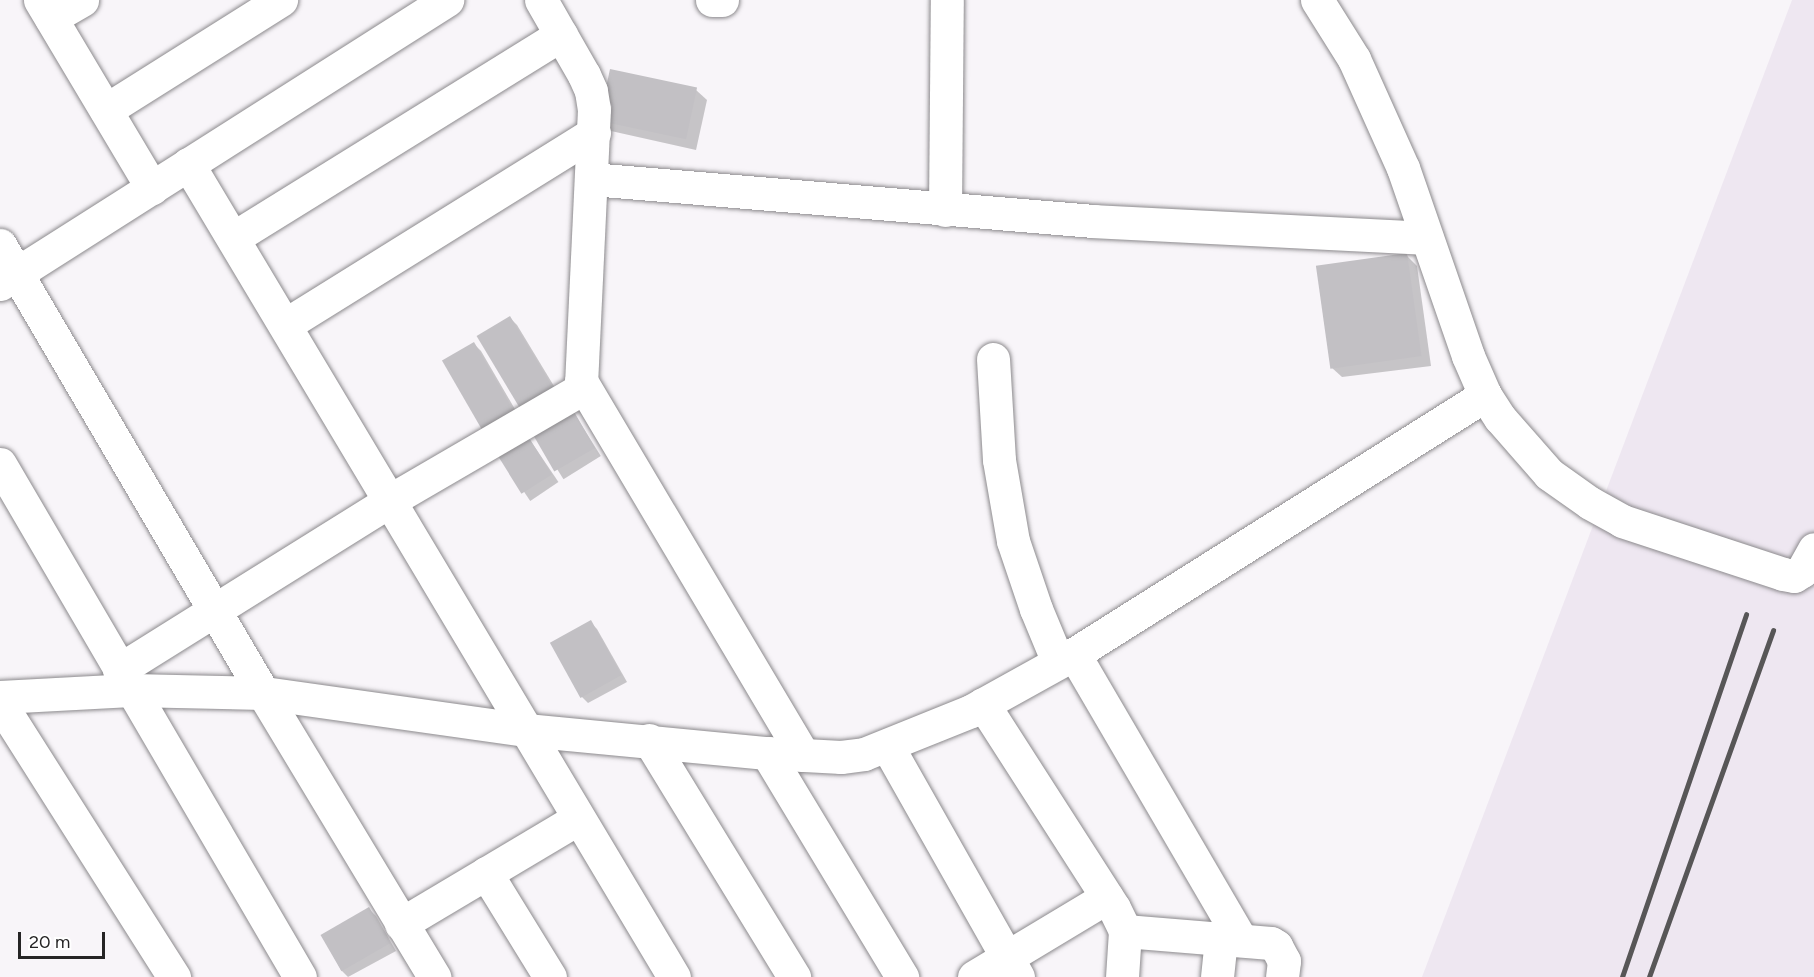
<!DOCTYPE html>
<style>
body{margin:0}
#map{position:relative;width:1814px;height:977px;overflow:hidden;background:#f8f5f9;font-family:Figtree,sans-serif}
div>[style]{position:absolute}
.built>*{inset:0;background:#eee7f1}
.shadow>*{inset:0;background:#0003;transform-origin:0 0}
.building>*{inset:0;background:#c2c0c4;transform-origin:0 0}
.roads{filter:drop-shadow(0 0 2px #8c8a8d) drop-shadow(0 0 2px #8c8a8d)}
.minor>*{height:33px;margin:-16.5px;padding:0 16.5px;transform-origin:16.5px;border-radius:16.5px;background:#fff}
.rail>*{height:4.5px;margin:-2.25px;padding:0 2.25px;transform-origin:2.25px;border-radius:2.25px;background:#575657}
span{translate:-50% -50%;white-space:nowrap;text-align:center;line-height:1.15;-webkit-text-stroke:6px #fff;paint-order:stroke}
.scale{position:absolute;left:18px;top:932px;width:87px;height:27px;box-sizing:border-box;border:3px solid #252425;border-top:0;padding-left:8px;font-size:18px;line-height:21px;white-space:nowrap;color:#252425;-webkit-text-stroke:4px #fff;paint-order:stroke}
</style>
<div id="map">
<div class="built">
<i style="clip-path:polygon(1792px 0,1814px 0,1814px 977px,1422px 977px)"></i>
</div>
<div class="shadow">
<i style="clip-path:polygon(696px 90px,707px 100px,696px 150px,611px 131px,600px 120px)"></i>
<i style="clip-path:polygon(1406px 255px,1417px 266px,1431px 366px,1342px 377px,1331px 367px)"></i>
<i style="clip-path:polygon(510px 318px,517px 325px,563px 401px,531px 421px)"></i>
<i style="clip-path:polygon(474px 344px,481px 351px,523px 423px,493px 440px)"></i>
<i style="left:569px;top:405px;width:60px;height:44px;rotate:58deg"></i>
<i style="left:526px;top:434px;width:58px;height:34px;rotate:56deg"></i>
<i style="clip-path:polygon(590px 622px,597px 629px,627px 682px,588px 703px,581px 696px)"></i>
<i style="clip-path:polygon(369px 909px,376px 916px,396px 951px,348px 977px,341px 970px,322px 935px)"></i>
</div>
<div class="building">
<i style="left:610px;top:69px;width:89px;height:53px;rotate:12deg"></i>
<i style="left:1407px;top:253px;width:104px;height:92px;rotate:82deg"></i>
<i style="left:510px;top:316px;width:91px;height:39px;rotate:59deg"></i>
<i style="left:474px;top:342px;width:85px;height:37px;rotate:60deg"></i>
<i style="left:569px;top:403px;width:52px;height:47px;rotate:60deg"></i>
<i style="left:526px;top:433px;width:49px;height:36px;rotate:58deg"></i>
<i style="left:591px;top:620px;width:63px;height:47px;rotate:61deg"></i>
<i style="left:369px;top:907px;width:42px;height:56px;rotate:60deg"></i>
</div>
<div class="roads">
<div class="minor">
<i style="left:40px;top:0;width:219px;rotate:59.2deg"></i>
<i style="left:541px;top:0;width:86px;rotate:60.2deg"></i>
<i style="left:584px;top:75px;width:17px;rotate:66deg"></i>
<i style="left:591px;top:91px;width:18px;rotate:81deg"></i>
<i style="left:594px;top:109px;width:272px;rotate:92.7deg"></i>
<i style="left:581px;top:381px;width:435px;rotate:59.3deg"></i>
<i style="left:712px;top:0;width:10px"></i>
<i style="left:1317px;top:0;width:70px;rotate:57.9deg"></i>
<i style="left:1354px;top:59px;width:120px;rotate:65.8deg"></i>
<i style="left:1403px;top:168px;width:199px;rotate:70.9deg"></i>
<i style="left:1468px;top:356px;width:43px;rotate:66.4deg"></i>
<i style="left:1485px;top:395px;width:27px;rotate:57deg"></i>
<i style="left:1500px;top:418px;width:74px;rotate:48.8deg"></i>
<i style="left:1549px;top:474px;width:50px;rotate:35.3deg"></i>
<i style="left:1590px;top:503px;width:37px;rotate:29deg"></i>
<i style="left:1622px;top:521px;width:169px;rotate:18.2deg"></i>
<i style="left:1783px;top:574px;width:11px;rotate:10deg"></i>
<i style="left:1794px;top:576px;width:9px;rotate:-32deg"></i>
<i style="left:1802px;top:571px;width:25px;rotate:-61deg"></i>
<i style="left:51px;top:18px;width:36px;rotate:-30deg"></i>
<i style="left:106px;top:110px;width:207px;rotate:-32.2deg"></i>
<i style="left:188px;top:164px;width:947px;rotate:59.13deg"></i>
<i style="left:591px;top:179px;width:504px;rotate:4.78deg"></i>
<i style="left:1093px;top:221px;width:334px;rotate:2.9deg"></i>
<i style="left:945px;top:210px;width:210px;rotate:-89.5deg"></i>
<i style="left:233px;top:238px;width:386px;rotate:-31.8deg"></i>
<i style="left:0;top:245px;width:519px;rotate:59.58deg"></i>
<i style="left:263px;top:693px;width:332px;rotate:58.9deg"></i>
<i style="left:0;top:284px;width:530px;rotate:-32.43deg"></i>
<i style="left:285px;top:325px;width:364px;rotate:-31.9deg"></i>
<i style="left:993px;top:359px;width:101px;rotate:86.6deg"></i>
<i style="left:999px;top:460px;width:82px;rotate:80.2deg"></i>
<i style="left:1013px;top:541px;width:72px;rotate:71.3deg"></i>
<i style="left:1036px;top:609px;width:57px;rotate:67.5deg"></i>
<i style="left:0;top:464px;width:594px;rotate:59.68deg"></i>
<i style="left:1074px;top:654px;width:331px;rotate:59.7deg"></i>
<i style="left:119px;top:670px;width:319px;rotate:-32deg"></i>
<i style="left:389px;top:501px;width:225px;rotate:-30.2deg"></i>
<i style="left:0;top:697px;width:131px;rotate:-3.1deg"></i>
<i style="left:131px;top:690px;width:132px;rotate:1.3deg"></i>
<i style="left:263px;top:693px;width:266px;rotate:8deg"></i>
<i style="left:526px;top:730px;width:242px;rotate:5.5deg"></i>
<i style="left:767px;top:753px;width:74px;rotate:3.1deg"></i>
<i style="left:841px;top:757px;width:23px;rotate:-7deg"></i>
<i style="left:864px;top:754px;width:115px;rotate:-21.9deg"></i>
<i style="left:971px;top:711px;width:118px;rotate:-29deg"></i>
<i style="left:1074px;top:654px;width:486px;rotate:-32.2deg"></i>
<i style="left:0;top:703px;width:325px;rotate:57.6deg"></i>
<i style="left:983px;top:704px;width:242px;rotate:57.3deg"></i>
<i style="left:1114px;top:908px;width:25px;rotate:64deg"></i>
<i style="left:1125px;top:931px;width:46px;rotate:93.7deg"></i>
<i style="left:649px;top:740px;width:278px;rotate:58.5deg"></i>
<i style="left:888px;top:747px;width:264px;rotate:60.5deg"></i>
<i style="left:767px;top:753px;width:262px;rotate:58.9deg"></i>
<i style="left:486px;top:873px;width:122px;rotate:58.4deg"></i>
<i style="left:401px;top:924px;width:205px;rotate:-30.8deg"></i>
<i style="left:1125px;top:931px;width:146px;rotate:4.7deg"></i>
<i style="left:1271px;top:943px;width:6px;rotate:31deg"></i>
<i style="left:1276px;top:946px;width:17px;rotate:62deg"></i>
<i style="left:1284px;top:961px;width:16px;rotate:97deg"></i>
<i style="left:974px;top:977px;width:155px;rotate:-31deg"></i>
<i style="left:1217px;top:977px;width:39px;rotate:-84deg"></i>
</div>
</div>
<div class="rail">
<i style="left:1622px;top:977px;width:383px;rotate:-71.1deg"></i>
<i style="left:1649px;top:977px;width:368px;rotate:-70.3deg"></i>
</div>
<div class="scale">20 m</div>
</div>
